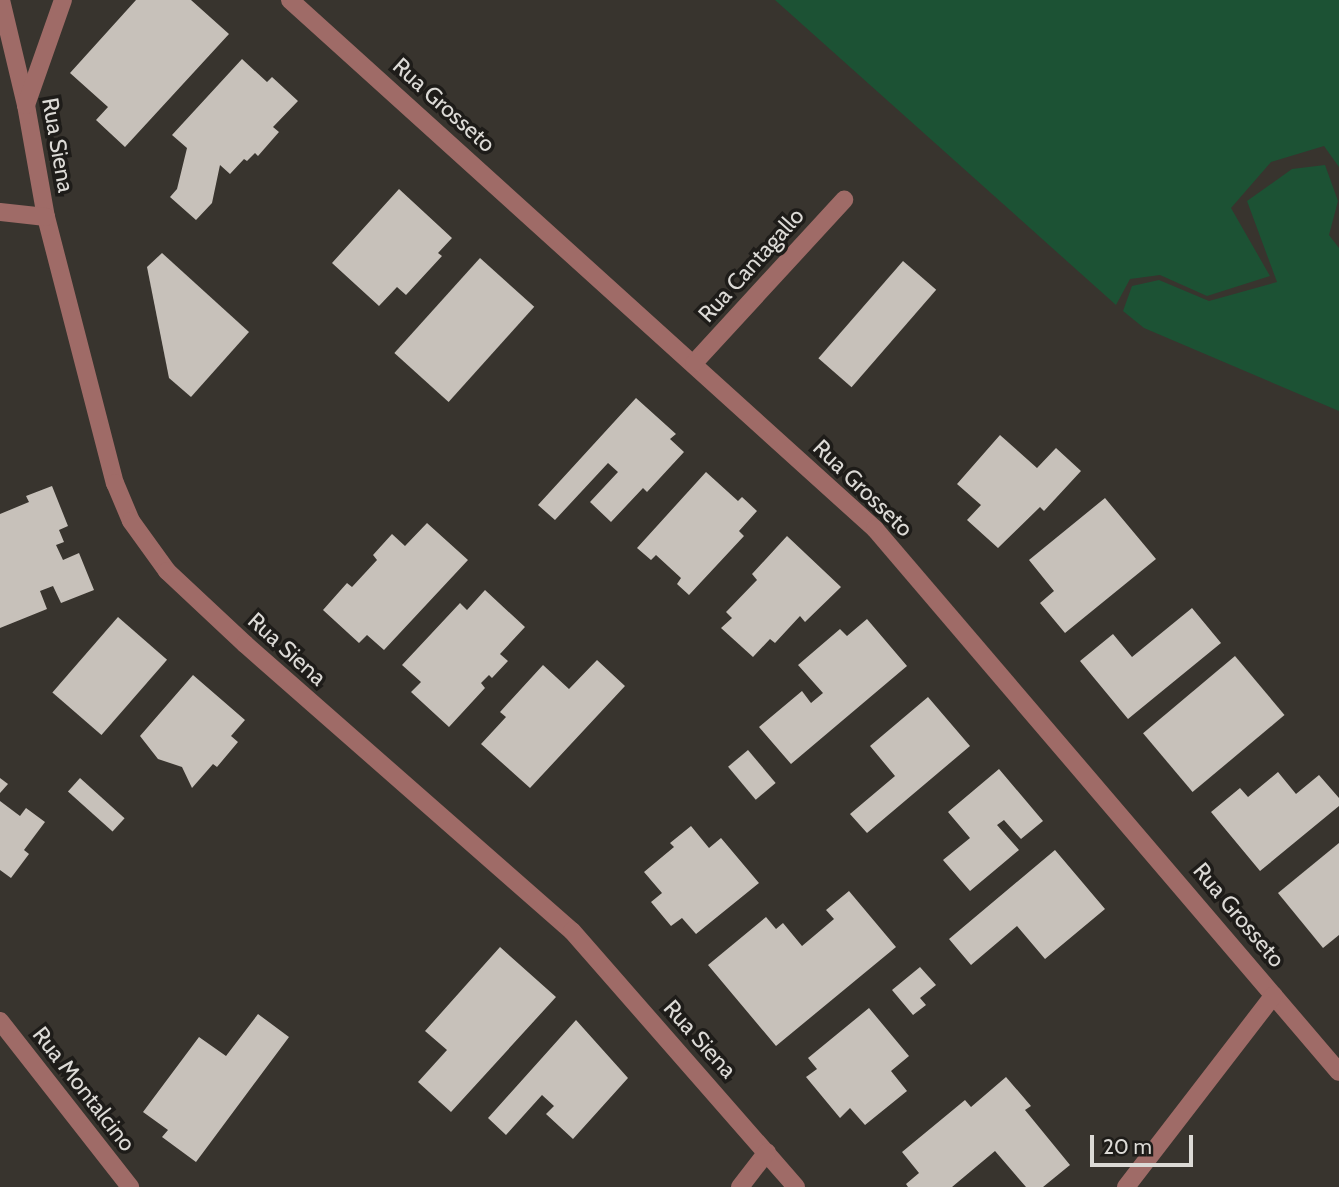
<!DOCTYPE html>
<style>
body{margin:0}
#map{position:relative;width:1339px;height:1187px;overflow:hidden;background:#38342e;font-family:Cabin,sans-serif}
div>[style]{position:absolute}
.green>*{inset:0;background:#1c5234}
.building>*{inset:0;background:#c7c1ba;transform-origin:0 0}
.minor>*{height:18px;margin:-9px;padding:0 9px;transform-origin:9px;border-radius:9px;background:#9f6b67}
span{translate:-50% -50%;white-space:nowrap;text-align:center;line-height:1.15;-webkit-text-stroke:7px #1e1c19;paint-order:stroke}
.street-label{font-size:23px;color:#dcdad6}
.scale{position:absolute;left:1090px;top:1135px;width:103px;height:32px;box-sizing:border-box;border:4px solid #dcdad6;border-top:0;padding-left:9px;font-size:21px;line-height:24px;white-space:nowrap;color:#dcdad6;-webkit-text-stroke:5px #1e1c19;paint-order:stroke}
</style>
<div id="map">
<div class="green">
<i style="clip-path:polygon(775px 0,1339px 0,1339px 167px,1324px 146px,1271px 162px,1231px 208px,1270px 276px,1207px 296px,1160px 275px,1130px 279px,1116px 305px)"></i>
<i style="clip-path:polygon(1325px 165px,1338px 201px,1329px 235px,1339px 248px,1339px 411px,1144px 328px,1123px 311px,1132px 286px,1159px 280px,1209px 301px,1277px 282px,1247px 201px,1292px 169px)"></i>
</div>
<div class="building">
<i style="clip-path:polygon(136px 0,191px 0,229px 34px,125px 147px,96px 120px,108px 107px,70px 73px)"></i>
<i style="clip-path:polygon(242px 59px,267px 82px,272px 77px,298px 101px,273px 127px,279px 132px,258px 156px,255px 153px,247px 161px,244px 159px,230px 174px,220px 165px,212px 203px,196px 220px,170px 197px,177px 189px,187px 148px,172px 135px)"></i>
<i style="clip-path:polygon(399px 189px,452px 238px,438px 253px,442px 256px,406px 295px,397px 287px,379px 306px,332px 263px)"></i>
<i style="clip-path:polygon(162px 253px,249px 332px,191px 397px,169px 378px,147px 267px)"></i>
<i style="left:480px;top:258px;width:73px;height:128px;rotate:42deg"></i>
<i style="left:903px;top:261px;width:44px;height:129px;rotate:41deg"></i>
<i style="clip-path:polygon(636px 398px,676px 434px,670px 439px,684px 452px,647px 492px,643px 488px,611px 522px,590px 502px,618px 472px,608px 463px,555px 520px,538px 505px)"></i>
<i style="clip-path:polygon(1000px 435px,1037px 468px,1056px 448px,1081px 471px,1044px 511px,1040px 507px,998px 548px,967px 520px,981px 505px,957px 484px)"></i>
<i style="clip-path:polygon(706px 472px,738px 501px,742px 497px,757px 511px,739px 531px,744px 536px,689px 595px,677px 584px,681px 578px,656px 555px,651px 560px,637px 548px)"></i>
<i style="clip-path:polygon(52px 486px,68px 526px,59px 530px,64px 542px,56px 545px,63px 560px,79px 553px,94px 590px,61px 603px,53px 586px,40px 591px,47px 609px,0 628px,0 514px,29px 502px,26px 496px)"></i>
<i style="clip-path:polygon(1105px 498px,1156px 559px,1065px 633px,1040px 603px,1054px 591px,1029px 560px)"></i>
<i style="clip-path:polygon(427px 523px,468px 560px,384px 650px,367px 635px,359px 643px,323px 610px,347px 583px,352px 587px,377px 560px,373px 555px,392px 534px,405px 546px)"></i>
<i style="clip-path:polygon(787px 536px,841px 587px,805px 622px,800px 616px,775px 643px,770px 639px,753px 657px,721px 628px,732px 618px,726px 612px,757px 580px,752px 574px)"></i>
<i style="clip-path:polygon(485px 590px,525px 627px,500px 654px,508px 661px,492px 678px,489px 675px,481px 683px,485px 688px,449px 727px,411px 692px,421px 682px,402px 665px,460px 603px,467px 610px)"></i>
<i style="clip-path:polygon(1192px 608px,1221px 643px,1128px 719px,1080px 661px,1113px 634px,1132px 657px)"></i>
<i style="left:118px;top:617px;width:65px;height:100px;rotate:41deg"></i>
<i style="clip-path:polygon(867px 619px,907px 666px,791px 764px,759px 727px,802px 691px,811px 703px,823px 693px,798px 665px,840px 629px,847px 636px)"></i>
<i style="left:1235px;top:656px;width:77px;height:120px;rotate:50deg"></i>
<i style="clip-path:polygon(597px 660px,625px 686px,530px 788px,481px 744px,506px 717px,500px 712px,543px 665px,569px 689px)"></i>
<i style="clip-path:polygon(193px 675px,245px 720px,231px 736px,238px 742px,217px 767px,213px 764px,192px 788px,182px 767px,158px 759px,140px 736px)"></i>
<i style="clip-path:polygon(928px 697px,970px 746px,867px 833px,850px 814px,895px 776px,870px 746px)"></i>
<i style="left:748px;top:750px;width:43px;height:26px;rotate:50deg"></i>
<i style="clip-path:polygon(999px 769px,1043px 821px,1021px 839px,1004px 820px,997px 825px,1019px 850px,970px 891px,943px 860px,970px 838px,948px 812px)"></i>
<i style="clip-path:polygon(1278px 772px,1296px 794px,1319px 775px,1339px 798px,1339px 806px,1260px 871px,1211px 812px,1240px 788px,1248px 797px)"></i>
<i style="clip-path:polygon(0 778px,8px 784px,0 793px)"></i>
<i style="left:80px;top:778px;width:60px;height:18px;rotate:42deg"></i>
<i style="clip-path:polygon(0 801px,20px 816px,26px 808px,45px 822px,24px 850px,29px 854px,11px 878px,0 870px)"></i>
<i style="clip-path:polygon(691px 826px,709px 848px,721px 838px,759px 883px,696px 934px,682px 918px,671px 926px,651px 902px,662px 893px,644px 872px,674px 847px,670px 843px)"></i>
<i style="clip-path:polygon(1339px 843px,1339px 935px,1323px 948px,1278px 893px)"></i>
<i style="clip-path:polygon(1055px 850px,1105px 909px,1045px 959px,1017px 926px,971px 965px,949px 939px)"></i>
<i style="clip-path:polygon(849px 891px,896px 947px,776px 1046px,708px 965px,766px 917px,776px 929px,783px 923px,802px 946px,834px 919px,826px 910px)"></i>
<i style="clip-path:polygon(500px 947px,556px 997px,451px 1112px,418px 1082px,447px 1050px,425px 1031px)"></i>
<i style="clip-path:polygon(920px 967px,936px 985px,920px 998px,926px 1005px,913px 1015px,892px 990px)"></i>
<i style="clip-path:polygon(869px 1008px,909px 1056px,891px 1071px,907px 1091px,865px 1125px,850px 1108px,840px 1118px,806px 1077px,817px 1069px,808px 1058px)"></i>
<i style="clip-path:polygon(258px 1014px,289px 1037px,196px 1162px,162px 1137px,168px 1130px,143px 1112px,199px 1037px,226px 1056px)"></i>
<i style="clip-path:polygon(576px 1020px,628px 1078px,573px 1139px,546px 1114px,554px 1106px,542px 1095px,506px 1135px,488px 1118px)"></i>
<i style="clip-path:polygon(1006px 1077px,1031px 1106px,1025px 1110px,1070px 1165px,1043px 1187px,1026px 1187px,995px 1151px,952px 1187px,908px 1187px,906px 1184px,919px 1173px,902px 1152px,965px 1100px,971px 1107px)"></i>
</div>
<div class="minor">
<i style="left:1px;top:0;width:108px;rotate:76.6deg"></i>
<i style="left:26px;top:105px;width:114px;rotate:79.9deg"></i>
<i style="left:46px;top:217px;width:275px;rotate:75.5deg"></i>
<i style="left:115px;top:483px;width:41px;rotate:67.2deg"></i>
<i style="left:131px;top:521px;width:62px;rotate:54.2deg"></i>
<i style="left:167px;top:571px;width:107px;rotate:43.1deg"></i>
<i style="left:245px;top:644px;width:435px;rotate:41.3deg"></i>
<i style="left:572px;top:931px;width:340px;rotate:48.8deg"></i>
<i style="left:290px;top:0;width:789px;rotate:42.12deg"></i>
<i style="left:875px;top:529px;width:714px;rotate:49.49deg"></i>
<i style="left:26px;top:105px;width:111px;rotate:-70.6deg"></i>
<i style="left:0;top:212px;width:46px;rotate:6.2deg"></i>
<i style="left:694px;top:363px;width:222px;rotate:-47.4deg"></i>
<i style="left:0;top:1021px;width:211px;rotate:51.9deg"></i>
<i style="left:740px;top:1187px;width:44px;rotate:-52.4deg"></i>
<i style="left:1126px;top:1187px;width:242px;rotate:-52.4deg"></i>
</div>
<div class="street-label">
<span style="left:444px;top:105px;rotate:42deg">Rua Grosseto</span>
<span style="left:58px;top:145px;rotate:80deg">Rua Siena</span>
<span style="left:751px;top:265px;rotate:-48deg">Rua Cantagallo</span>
<span style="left:863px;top:488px;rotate:44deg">Rua Grosseto</span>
<span style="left:287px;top:649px;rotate:42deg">Rua Siena</span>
<span style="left:1239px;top:915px;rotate:50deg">Rua Grosseto</span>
<span style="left:700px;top:1039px;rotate:48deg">Rua Siena</span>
<span style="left:84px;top:1089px;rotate:52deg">Rua Montalcino</span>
</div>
<div class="scale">20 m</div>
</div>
